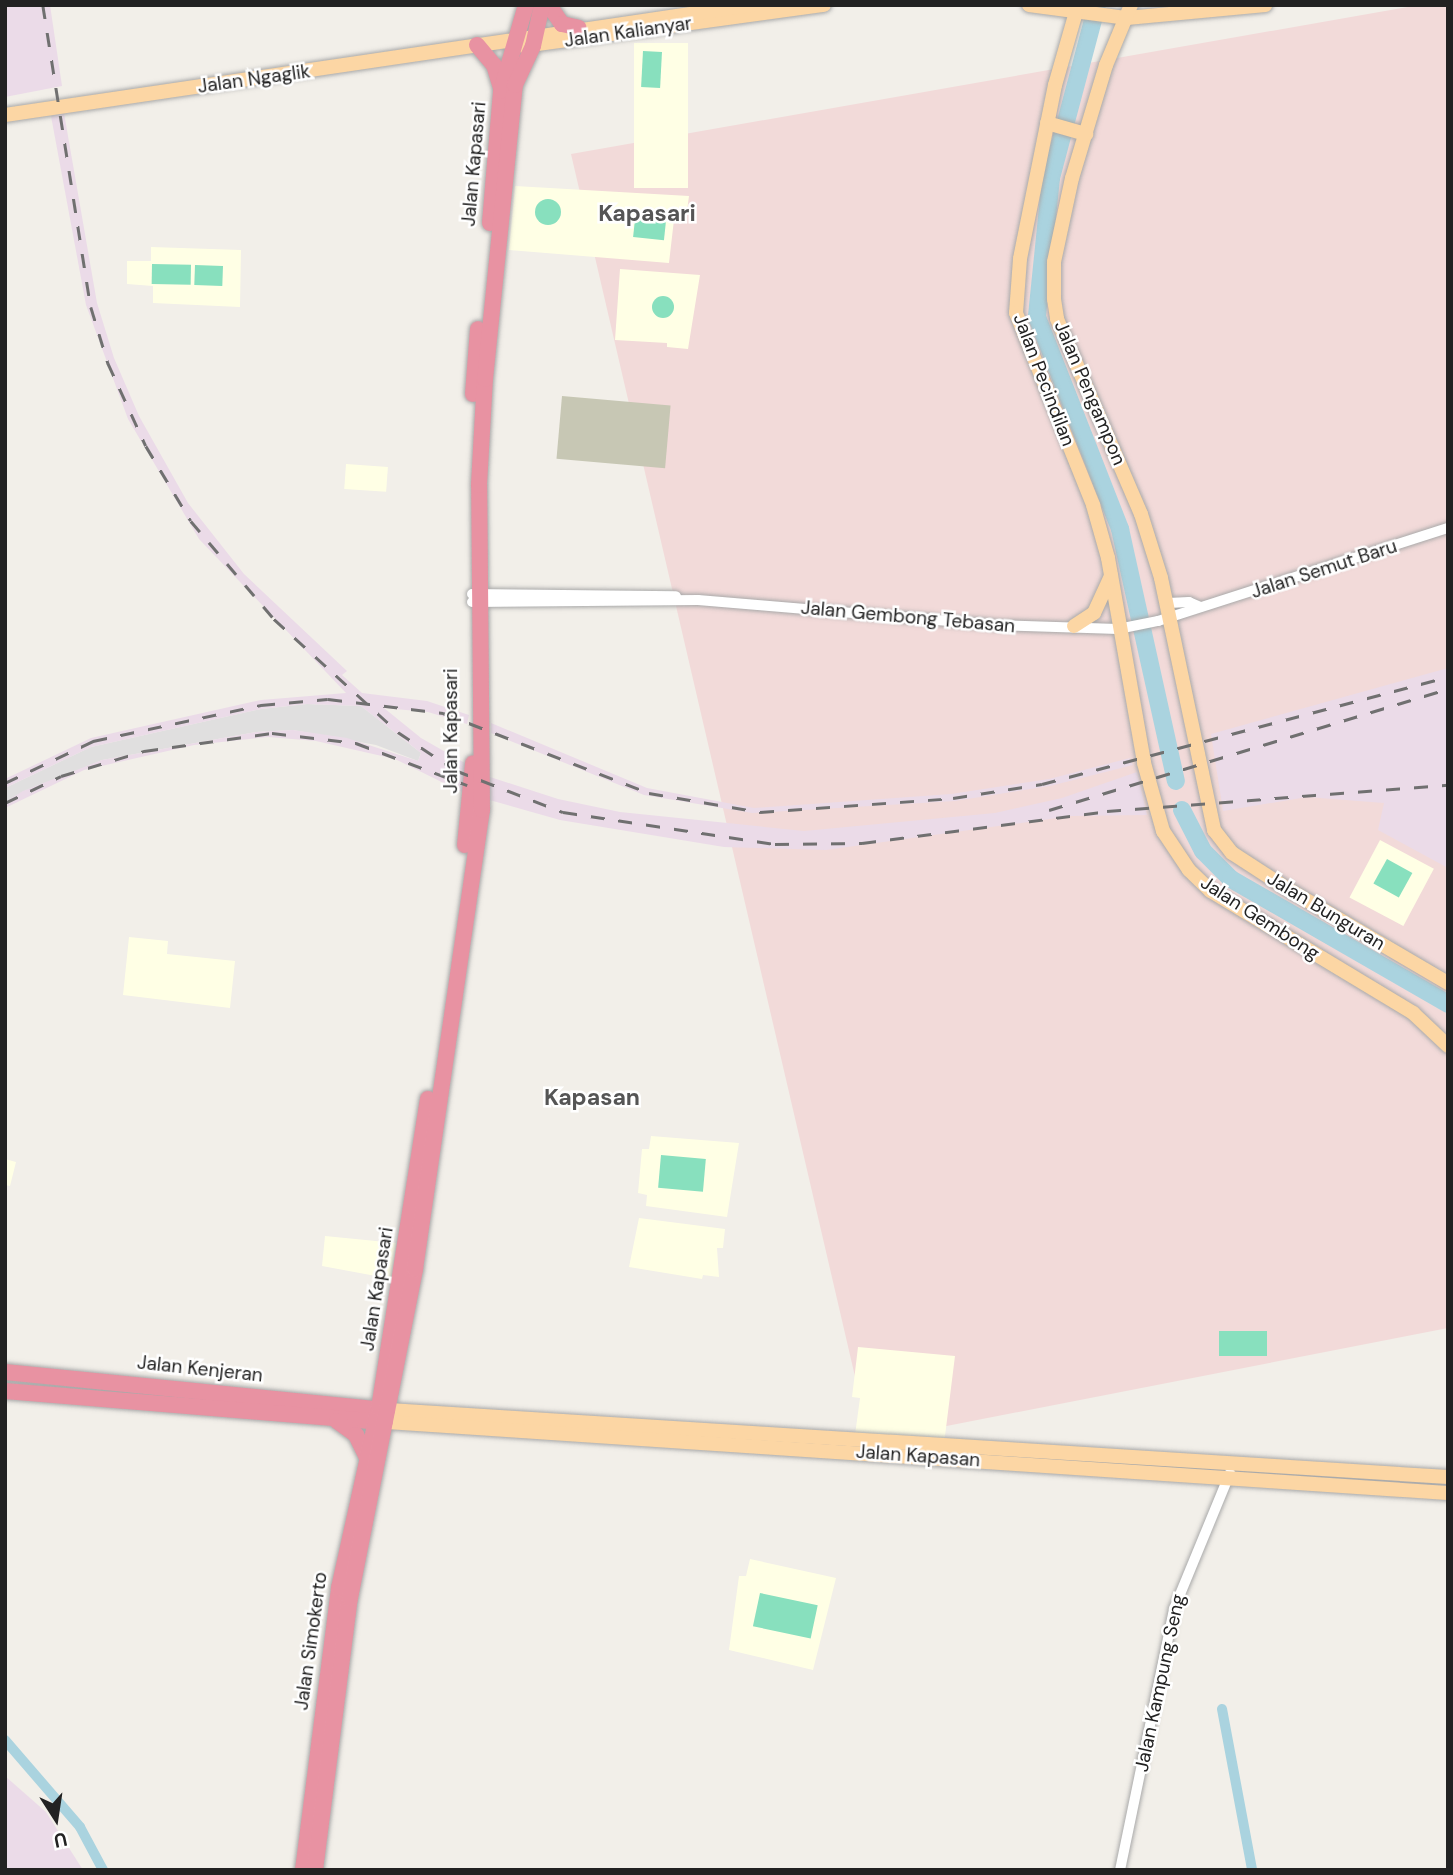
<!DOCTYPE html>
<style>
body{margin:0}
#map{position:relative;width:1453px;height:1875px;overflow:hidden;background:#f2efe9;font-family:"DM Sans",sans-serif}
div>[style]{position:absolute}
.residential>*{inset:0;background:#e0dfdf}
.commercial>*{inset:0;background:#f2dad9}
.industrial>*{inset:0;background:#ebdbe8}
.education>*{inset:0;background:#ffffe5;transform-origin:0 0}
.construction>*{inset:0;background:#c7c7b4;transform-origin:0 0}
.pitch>*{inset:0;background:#88e0be;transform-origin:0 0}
.round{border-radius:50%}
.canal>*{height:10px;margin:-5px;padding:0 5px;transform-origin:5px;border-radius:5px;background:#aad3df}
.river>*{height:18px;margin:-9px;padding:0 9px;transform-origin:9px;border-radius:9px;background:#aad3df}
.roads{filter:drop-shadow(0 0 2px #a9a9a9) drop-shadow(0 0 2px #a9a9a9)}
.minor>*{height:10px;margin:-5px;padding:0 5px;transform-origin:5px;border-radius:5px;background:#fff}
.major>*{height:14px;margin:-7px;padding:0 7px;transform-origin:7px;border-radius:7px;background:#fcd6a4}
.highway>*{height:16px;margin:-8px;padding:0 8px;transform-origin:8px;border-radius:8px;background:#e892a2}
.rail>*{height:2.5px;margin-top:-1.25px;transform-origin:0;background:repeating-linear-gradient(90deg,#707070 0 14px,transparent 0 28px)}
span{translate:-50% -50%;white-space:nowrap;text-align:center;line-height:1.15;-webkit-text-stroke:5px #fff;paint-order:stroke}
.street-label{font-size:19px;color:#222}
.quarter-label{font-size:23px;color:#555;font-weight:700}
.frame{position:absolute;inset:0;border:7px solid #222;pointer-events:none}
.north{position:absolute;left:21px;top:1784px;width:70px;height:70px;-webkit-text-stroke:5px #fff;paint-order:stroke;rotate:168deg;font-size:19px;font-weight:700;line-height:28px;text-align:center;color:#222}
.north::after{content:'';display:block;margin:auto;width:24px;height:32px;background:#222;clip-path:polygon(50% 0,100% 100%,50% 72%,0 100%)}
</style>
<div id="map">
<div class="residential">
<i style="clip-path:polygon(307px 704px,361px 706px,421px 753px,418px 761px,376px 745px,293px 730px,256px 732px,102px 760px,5px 802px,5px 788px,91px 747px,261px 709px)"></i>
</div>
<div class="commercial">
<i style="clip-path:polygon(1419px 5px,1448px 5px,1448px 1328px,870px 1441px,571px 154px)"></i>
</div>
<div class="industrial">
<i style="clip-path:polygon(5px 5px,50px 5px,62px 86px,5px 97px)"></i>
<i style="clip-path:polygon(64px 113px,97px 303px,114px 358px,139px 416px,188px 503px,244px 574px,347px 671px,342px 675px,362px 693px,427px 701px,469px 715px,467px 724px,428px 712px,384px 708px,421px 738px,470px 766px,470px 796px,395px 759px,316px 741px,268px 737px,194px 745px,84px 770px,5px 808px,5px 802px,23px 791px,102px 760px,256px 732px,293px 730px,347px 738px,418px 761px,421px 753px,361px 706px,307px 704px,261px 709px,91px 747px,5px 788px,5px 779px,91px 738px,261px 700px,346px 693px,199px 539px,128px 419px,86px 305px,51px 116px)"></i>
<i style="clip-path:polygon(1448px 668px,1448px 868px,1378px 830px,1384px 803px,1307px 797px,1223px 811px,1211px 734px)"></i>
<i style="clip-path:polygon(491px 723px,647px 788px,754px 808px,951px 794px,1049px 779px,1130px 758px,1133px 765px,1050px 786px,955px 801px,752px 813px,644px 795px,491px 733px)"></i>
<i style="clip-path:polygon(1137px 772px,1147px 815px,1071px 816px,826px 850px,724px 847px,560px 820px,486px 799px,487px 776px,558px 799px,620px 812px,804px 831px,995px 813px,1062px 798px)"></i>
<i style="clip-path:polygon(5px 1776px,46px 1812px,83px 1870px,5px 1870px)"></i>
</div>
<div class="education">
<i style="left:634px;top:43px;width:54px;height:145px"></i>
<i style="clip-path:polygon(515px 186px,689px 196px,687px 211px,675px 211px,669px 263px,509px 250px)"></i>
<i style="clip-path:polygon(151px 247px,241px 250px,240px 307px,153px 303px,153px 286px,127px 284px,127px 261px,151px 261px)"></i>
<i style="clip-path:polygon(620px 269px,700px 275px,688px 349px,667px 347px,667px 343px,615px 340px)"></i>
<i style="left:346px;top:464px;width:42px;height:25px;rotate:4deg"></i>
<i style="left:1380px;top:840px;width:61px;height:65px;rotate:28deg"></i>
<i style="clip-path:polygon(129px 937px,168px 941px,167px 954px,235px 961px,230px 1008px,123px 995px)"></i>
<i style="clip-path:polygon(651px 1136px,739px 1143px,727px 1217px,646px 1206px,647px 1195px,638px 1193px,642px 1149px,649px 1149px)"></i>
<i style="clip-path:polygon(5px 1159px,16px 1162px,10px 1186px,5px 1185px)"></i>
<i style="clip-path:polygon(639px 1218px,725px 1229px,723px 1248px,717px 1248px,719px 1277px,703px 1275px,702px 1279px,629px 1267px)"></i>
<i style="clip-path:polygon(325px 1236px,396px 1243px,392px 1279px,322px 1266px)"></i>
<i style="clip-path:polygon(858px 1347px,955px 1356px,944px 1444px,855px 1435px,860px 1398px,852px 1397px)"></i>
<i style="clip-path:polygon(750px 1559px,836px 1578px,813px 1670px,729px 1650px,739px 1576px,746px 1576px)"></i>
</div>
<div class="construction">
<i style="left:562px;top:396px;width:109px;height:63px;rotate:5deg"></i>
</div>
<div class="pitch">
<i style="left:643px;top:51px;width:19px;height:36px;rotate:3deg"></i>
<i class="round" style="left:535px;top:199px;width:26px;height:26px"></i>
<i style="left:635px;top:219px;width:31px;height:18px;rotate:6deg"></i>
<i style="left:152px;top:264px;width:39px;height:20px;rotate:1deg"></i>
<i style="left:195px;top:265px;width:28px;height:20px;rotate:2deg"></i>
<i class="round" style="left:652px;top:296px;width:22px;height:22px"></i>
<i style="left:1387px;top:859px;width:29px;height:28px;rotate:29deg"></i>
<i style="left:661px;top:1155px;width:45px;height:33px;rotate:5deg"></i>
<i style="left:1219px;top:1331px;width:48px;height:25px"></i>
<i style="left:760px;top:1593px;width:59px;height:34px;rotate:12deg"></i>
</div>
<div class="canal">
<i style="left:1222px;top:1709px;width:164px;rotate:79.4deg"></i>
<i style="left:5px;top:1740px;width:115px;rotate:49.2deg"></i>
<i style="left:80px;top:1827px;width:49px;rotate:61.9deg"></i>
</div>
<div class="river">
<i style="left:1097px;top:5px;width:179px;rotate:104.9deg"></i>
<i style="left:1051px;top:178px;width:140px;rotate:95.8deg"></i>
<i style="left:1037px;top:317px;width:228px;rotate:68.6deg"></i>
<i style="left:1120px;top:529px;width:258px;rotate:77.5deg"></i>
<i style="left:1182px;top:810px;width:46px;rotate:62.9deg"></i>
<i style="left:1203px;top:851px;width:40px;rotate:45deg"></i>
<i style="left:1231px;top:879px;width:250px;rotate:29.9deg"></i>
</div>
<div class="roads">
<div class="minor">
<i style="left:472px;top:594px;width:204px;rotate:0.6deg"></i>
<i style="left:472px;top:602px;width:226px;rotate:-0.5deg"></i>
<i style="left:698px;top:600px;width:297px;rotate:4.8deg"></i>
<i style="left:994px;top:625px;width:124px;rotate:1.8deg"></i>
<i style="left:1118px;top:629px;width:41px;rotate:-11.3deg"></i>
<i style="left:1158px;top:621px;width:305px;rotate:-17.8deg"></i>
<i style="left:1168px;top:603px;width:21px;rotate:-3deg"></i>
<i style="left:1189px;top:602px;width:12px;rotate:24deg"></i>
<i style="left:1120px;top:1870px;width:267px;rotate:-78.3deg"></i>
<i style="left:1174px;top:1609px;width:147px;rotate:-67.6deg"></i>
</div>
<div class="major">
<i style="left:1029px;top:5px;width:99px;rotate:7.6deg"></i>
<i style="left:1127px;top:18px;width:139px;rotate:-5.4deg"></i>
<i style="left:1078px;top:5px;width:83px;rotate:106deg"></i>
<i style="left:1055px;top:85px;width:177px;rotate:101.4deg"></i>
<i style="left:1020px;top:259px;width:54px;rotate:94.2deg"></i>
<i style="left:1016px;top:313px;width:207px;rotate:68.1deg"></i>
<i style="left:1093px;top:505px;width:55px;rotate:74.2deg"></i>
<i style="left:1108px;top:558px;width:208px;rotate:80deg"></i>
<i style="left:1144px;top:763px;width:71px;rotate:74.4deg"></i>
<i style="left:1163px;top:831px;width:47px;rotate:56.3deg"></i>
<i style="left:1189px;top:870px;width:30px;rotate:44deg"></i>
<i style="left:1211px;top:891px;width:236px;rotate:31.1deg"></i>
<i style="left:1413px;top:1013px;width:48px;rotate:43.3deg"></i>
<i style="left:1131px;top:5px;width:65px;rotate:112.6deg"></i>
<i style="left:1106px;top:65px;width:118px;rotate:106.7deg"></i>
<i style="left:1072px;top:178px;width:86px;rotate:102.1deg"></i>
<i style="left:1054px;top:262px;width:37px;rotate:90deg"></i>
<i style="left:1054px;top:299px;width:20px;rotate:81deg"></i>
<i style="left:1057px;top:319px;width:212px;rotate:66.7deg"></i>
<i style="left:1141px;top:514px;width:67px;rotate:72.6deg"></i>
<i style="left:1161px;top:578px;width:258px;rotate:78.1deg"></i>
<i style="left:1214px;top:830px;width:29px;rotate:52deg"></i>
<i style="left:1232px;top:853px;width:64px;rotate:32.9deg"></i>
<i style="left:1286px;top:888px;width:188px;rotate:30.4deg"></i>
<i style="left:523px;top:46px;width:304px;rotate:-7.8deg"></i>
<i style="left:5px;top:115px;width:754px;rotate:-8.39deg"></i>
<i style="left:1047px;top:123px;width:41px;rotate:15.8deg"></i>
<i style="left:1074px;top:626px;width:24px;rotate:-33deg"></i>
<i style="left:1094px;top:613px;width:41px;rotate:-65.3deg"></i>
<i style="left:389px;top:1410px;width:1061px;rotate:3.62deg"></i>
<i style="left:387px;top:1422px;width:1063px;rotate:3.83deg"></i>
</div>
<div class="highway">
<i style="left:549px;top:5px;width:23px;rotate:56deg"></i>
<i style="left:562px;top:24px;width:17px;rotate:13deg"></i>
<i style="left:477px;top:45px;width:26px;rotate:50deg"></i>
<i style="left:494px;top:65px;width:24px;rotate:73deg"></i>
<i style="left:490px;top:223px;width:132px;rotate:-85.2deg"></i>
<i style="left:501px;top:91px;width:90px;rotate:-73.8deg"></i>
<i style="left:473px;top:394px;width:65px;rotate:-85.6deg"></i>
<i style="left:465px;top:845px;width:82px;rotate:-84.4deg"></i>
<i style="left:5px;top:1372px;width:384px;rotate:5.7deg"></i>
<i style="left:5px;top:1391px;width:381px;rotate:4.7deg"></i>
<i style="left:337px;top:1421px;width:24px;rotate:36deg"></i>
<i style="left:356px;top:1435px;width:25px;rotate:64deg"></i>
<i style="left:303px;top:1870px;width:284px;rotate:-82.7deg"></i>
<i style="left:339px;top:1588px;width:184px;rotate:-77.5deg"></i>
<i style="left:379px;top:1408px;width:313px;rotate:-81deg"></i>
<i style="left:315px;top:1870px;width:274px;rotate:-82.7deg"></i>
<i style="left:350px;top:1598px;width:335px;rotate:-78.8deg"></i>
<i style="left:415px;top:1269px;width:464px;rotate:-81.7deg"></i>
<i style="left:482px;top:810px;width:325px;rotate:-90.5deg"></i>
<i style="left:479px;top:485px;width:106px;rotate:-86.8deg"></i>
<i style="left:485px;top:379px;width:296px;rotate:-84.2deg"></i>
<i style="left:515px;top:85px;width:43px;rotate:-65.2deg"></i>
<i style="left:533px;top:46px;width:42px;rotate:-77.6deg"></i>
</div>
</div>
<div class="rail">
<i style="left:43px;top:5px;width:306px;rotate:81deg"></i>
<i style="left:91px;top:307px;width:59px;rotate:73.1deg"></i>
<i style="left:108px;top:363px;width:91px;rotate:65.4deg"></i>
<i style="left:146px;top:446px;width:87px;rotate:59deg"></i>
<i style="left:191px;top:521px;width:128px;rotate:49.7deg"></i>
<i style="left:274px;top:619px;width:168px;rotate:42.3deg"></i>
<i style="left:398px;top:732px;width:69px;rotate:33.7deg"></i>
<i style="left:455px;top:770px;width:116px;rotate:21.3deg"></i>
<i style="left:563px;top:812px;width:214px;rotate:8.6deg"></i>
<i style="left:775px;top:844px;width:87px;rotate:-0.7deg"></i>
<i style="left:862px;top:843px;width:247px;rotate:-7.4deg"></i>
<i style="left:1107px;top:811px;width:342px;rotate:-4.4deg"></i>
<i style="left:5px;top:783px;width:98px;rotate:-25.5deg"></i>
<i style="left:93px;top:741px;width:172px;rotate:-12.1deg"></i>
<i style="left:261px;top:705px;width:67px;rotate:-5.1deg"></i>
<i style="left:328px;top:699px;width:116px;rotate:6.9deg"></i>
<i style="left:443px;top:713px;width:221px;rotate:21.2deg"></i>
<i style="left:649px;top:793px;width:113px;rotate:9.7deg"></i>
<i style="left:760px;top:812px;width:194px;rotate:-4.1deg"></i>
<i style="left:953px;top:798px;width:90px;rotate:-8.9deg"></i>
<i style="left:1042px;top:784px;width:420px;rotate:-14.8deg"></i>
<i style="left:5px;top:803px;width:62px;rotate:-25.7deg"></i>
<i style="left:61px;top:776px;width:87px;rotate:-16.8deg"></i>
<i style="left:144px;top:751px;width:129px;rotate:-8deg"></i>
<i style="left:272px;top:733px;width:85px;rotate:6.8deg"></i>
<i style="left:356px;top:743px;width:119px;rotate:20.7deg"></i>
<i style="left:1049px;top:810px;width:417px;rotate:-16.9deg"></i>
</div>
<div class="street-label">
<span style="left:628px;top:32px;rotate:-8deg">Jalan Kalianyar</span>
<span style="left:254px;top:79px;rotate:-8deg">Jalan Ngaglik</span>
<span style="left:474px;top:164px;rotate:-85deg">Jalan Kapasari</span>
<span style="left:1044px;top:380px;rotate:69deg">Jalan Pecindilan</span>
<span style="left:1090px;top:393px;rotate:67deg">Jalan Pengampon</span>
<span style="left:1324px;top:569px;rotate:-18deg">Jalan Semut Baru</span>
<span style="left:908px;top:617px;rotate:5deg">Jalan Gembong Tebasan</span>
<span style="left:451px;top:731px;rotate:-90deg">Jalan Kapasari</span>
<span style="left:1326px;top:911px;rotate:31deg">Jalan Bunguran</span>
<span style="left:1260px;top:918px;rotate:33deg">Jalan Gembong</span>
<span style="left:377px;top:1289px;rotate:-81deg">Jalan Kapasari</span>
<span style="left:200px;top:1369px;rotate:6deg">Jalan Kenjeran</span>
<span style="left:918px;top:1456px;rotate:4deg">Jalan Kapasan</span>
<span style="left:311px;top:1641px;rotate:-82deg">Jalan Simokerto</span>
<span style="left:1160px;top:1683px;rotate:-78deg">Jalan Kampung Seng</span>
</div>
<div class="quarter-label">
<span style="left:647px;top:213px">Kapasari</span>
<span style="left:592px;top:1097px">Kapasan</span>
</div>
<div class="frame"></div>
<div class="north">U</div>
</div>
